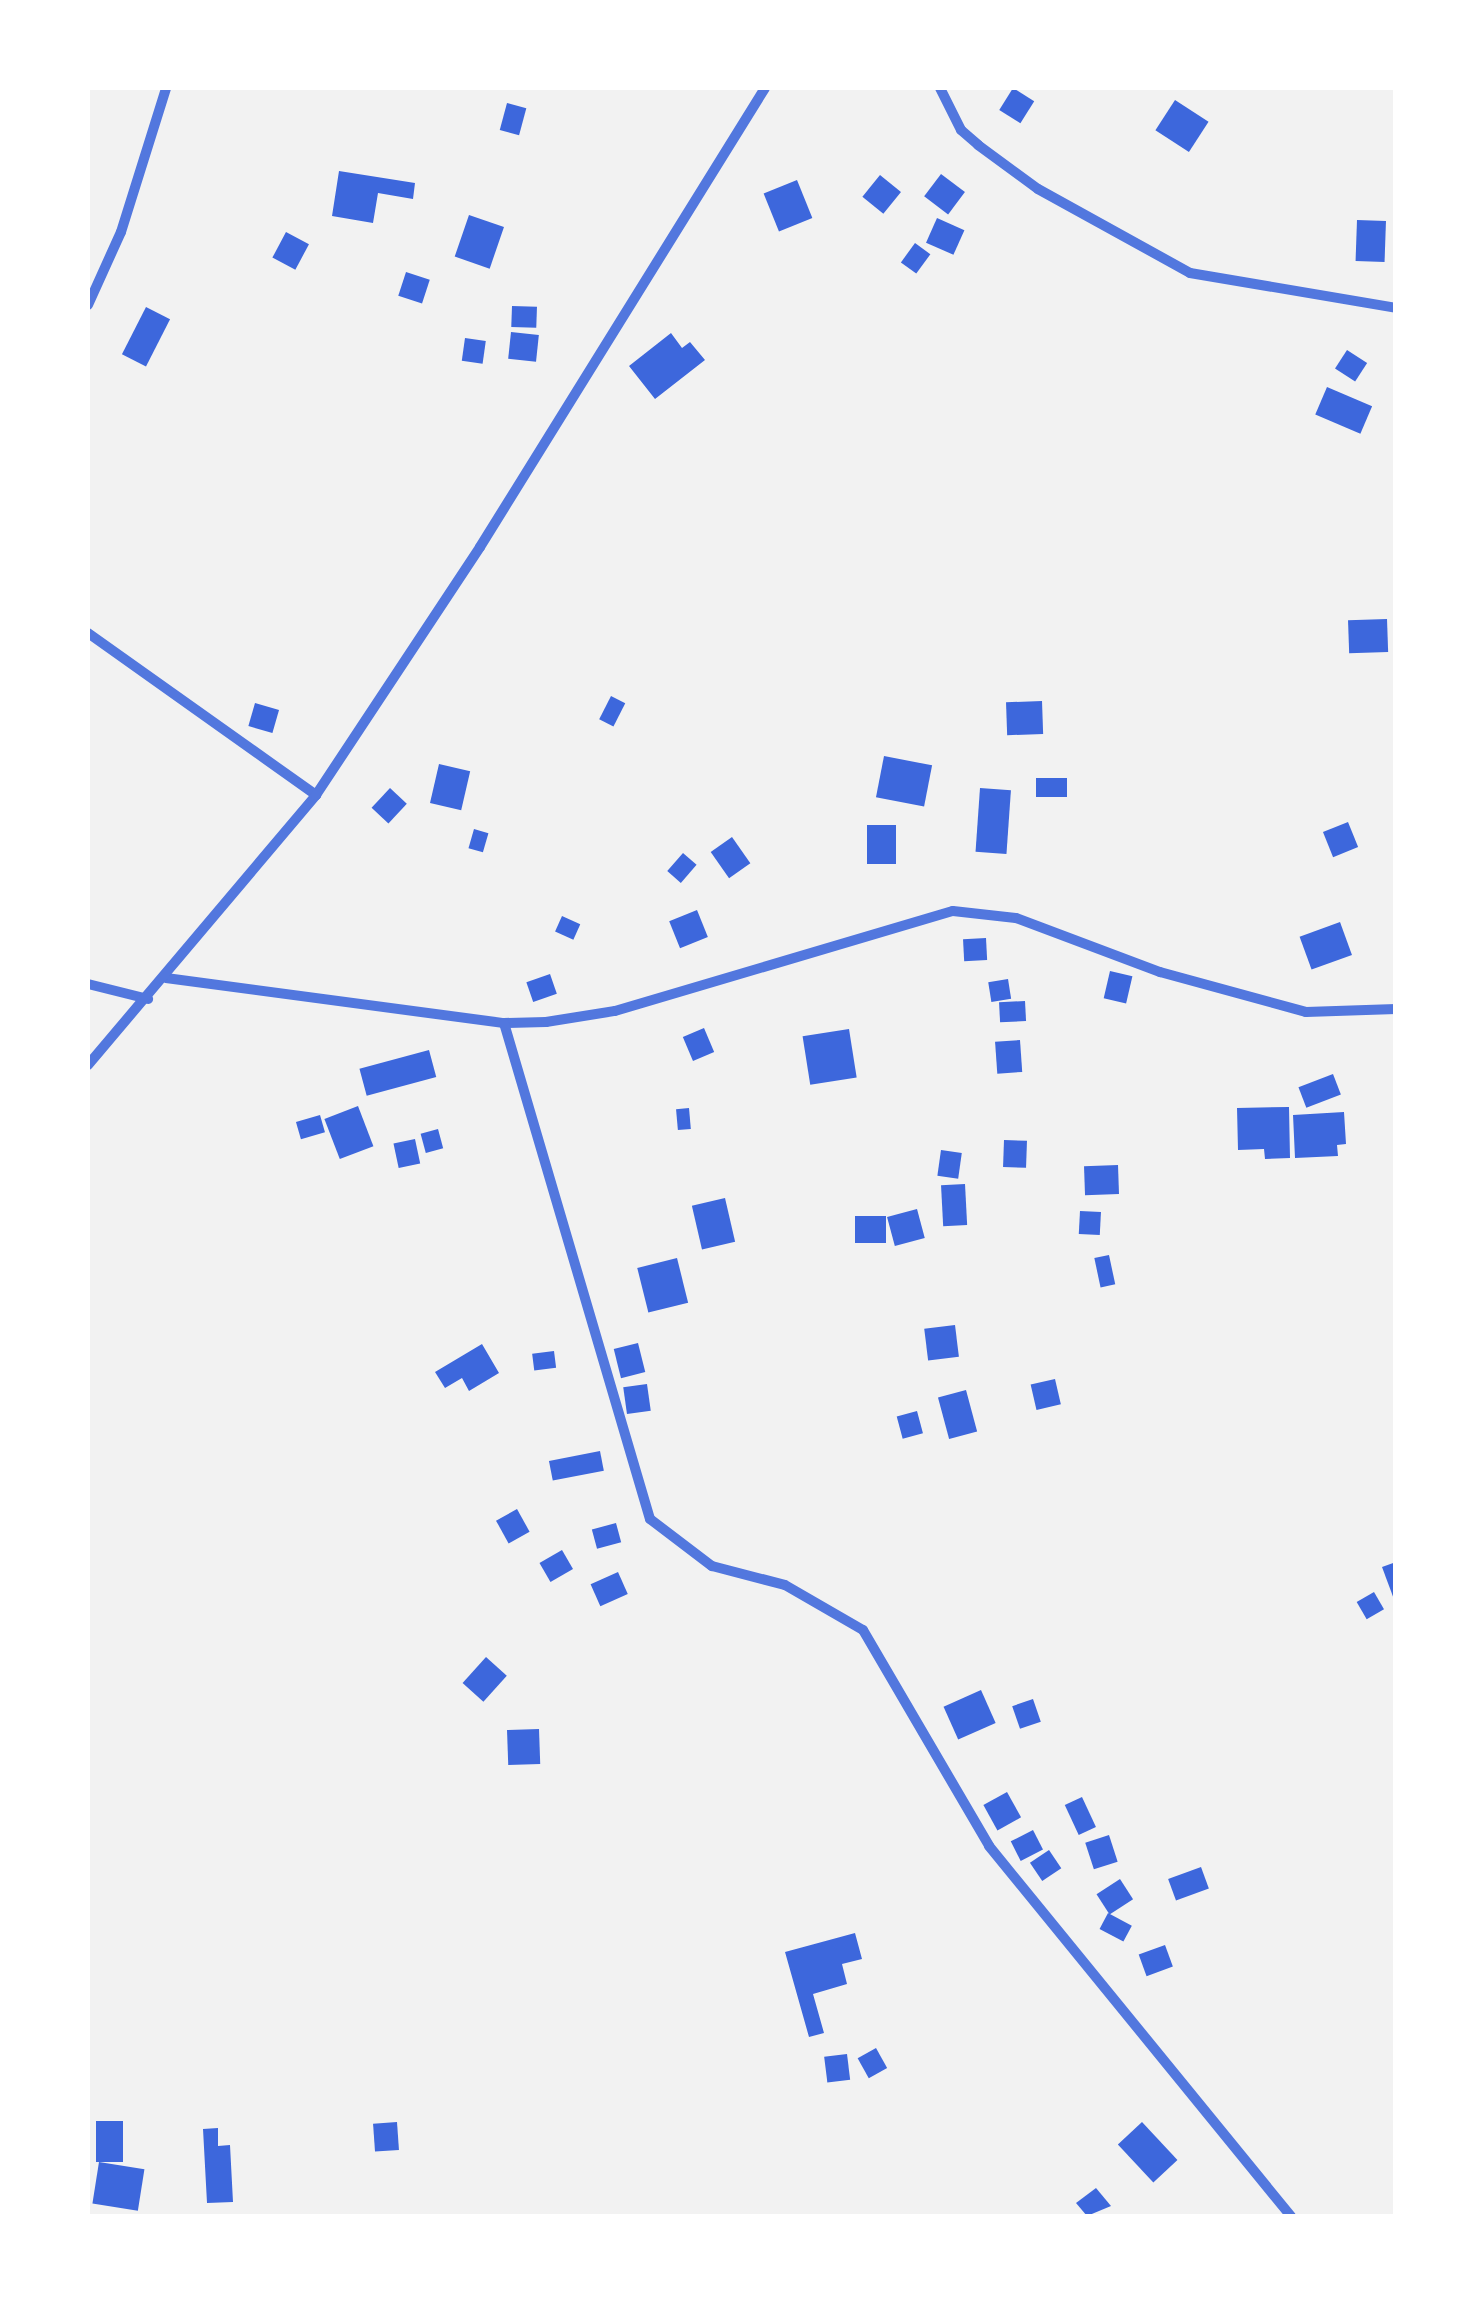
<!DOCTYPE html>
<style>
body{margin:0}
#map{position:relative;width:1483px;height:2304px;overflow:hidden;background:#f2f2f2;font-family:"PT Sans",sans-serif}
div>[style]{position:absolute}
.building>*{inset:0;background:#3d67dc;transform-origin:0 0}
.minor>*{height:10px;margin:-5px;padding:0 5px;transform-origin:5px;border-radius:5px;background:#5277de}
span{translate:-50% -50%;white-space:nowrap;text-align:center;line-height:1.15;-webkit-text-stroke:8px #fff;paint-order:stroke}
.frame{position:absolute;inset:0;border:90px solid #fff;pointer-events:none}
</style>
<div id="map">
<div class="building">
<i style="left:1013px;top:88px;width:25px;height:26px;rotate:32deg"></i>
<i style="left:1175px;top:100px;width:40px;height:36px;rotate:33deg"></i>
<i style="left:507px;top:103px;width:20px;height:28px;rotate:15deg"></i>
<i style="clip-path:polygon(339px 171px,415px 183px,413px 199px,378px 193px,373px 223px,332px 216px)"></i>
<i style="left:941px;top:174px;width:30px;height:28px;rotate:37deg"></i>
<i style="left:880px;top:175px;width:27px;height:28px;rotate:39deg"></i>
<i style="left:797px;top:180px;width:41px;height:36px;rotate:68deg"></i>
<i style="left:469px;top:215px;width:37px;height:44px;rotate:19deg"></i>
<i style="left:937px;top:218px;width:30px;height:27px;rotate:24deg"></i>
<i style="left:1357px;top:220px;width:29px;height:41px;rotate:2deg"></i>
<i style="left:286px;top:232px;width:26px;height:29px;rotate:28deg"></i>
<i style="left:915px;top:243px;width:19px;height:24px;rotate:36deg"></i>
<i style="left:406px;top:272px;width:25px;height:25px;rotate:18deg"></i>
<i style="left:512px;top:306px;width:25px;height:21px;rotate:2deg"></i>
<i style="left:146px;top:307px;width:27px;height:53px;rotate:27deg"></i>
<i style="left:511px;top:332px;width:28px;height:27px;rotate:6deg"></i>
<i style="clip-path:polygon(671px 333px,682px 348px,690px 342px,705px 360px,655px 399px,629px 366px)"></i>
<i style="left:465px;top:338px;width:21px;height:23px;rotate:8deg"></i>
<i style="left:1347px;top:350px;width:24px;height:22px;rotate:33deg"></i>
<i style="left:1327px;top:387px;width:49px;height:30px;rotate:23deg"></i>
<i style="left:1387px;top:619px;width:33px;height:39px;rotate:88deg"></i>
<i style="left:611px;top:696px;width:16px;height:26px;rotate:27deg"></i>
<i style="left:1042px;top:701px;width:33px;height:36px;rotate:88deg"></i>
<i style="left:255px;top:703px;width:25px;height:24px;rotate:16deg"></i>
<i style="left:884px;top:756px;width:49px;height:42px;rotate:11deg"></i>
<i style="left:439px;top:764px;width:32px;height:40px;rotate:13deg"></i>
<i style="left:1067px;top:778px;width:19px;height:31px;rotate:90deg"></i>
<i style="left:390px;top:788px;width:23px;height:27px;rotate:43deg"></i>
<i style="left:980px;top:788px;width:31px;height:64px;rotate:4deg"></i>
<i style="left:1348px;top:822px;width:27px;height:27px;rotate:68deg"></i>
<i style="left:867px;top:825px;width:29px;height:39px"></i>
<i style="left:474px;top:829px;width:15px;height:20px;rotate:16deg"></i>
<i style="left:732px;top:837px;width:32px;height:26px;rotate:55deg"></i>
<i style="left:683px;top:853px;width:18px;height:24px;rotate:41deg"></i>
<i style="left:697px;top:910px;width:29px;height:30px;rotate:68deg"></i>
<i style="left:562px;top:916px;width:20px;height:17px;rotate:24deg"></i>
<i style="left:1340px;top:922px;width:35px;height:43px;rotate:70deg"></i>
<i style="left:986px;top:938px;width:22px;height:23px;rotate:87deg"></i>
<i style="left:1110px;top:971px;width:23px;height:28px;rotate:13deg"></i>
<i style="left:550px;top:974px;width:21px;height:25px;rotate:71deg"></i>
<i style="left:1008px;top:979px;width:20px;height:20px;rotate:81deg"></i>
<i style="left:1025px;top:1001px;width:20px;height:26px;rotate:87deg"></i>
<i style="left:704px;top:1028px;width:26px;height:23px;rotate:67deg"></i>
<i style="left:849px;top:1029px;width:49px;height:47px;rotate:81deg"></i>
<i style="left:1020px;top:1040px;width:32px;height:25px;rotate:86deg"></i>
<i style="left:429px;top:1050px;width:28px;height:72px;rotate:75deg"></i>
<i style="left:1333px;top:1074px;width:22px;height:37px;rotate:69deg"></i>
<i style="left:358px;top:1106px;width:43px;height:36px;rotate:69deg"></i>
<i style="clip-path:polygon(1289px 1107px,1290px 1158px,1265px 1159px,1264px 1149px,1238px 1150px,1237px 1108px)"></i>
<i style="left:689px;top:1108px;width:21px;height:13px;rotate:85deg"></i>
<i style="clip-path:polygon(1344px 1112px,1346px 1144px,1337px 1145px,1338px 1156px,1295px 1158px,1293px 1115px)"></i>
<i style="left:320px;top:1115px;width:18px;height:25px;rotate:74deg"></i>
<i style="left:438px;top:1129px;width:20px;height:18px;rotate:75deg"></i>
<i style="left:415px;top:1139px;width:25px;height:22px;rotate:78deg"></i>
<i style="left:1004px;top:1140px;width:23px;height:27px;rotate:2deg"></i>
<i style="left:941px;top:1150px;width:21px;height:26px;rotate:8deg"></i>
<i style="left:1118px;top:1165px;width:29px;height:34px;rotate:88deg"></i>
<i style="left:965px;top:1184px;width:41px;height:24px;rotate:87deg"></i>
<i style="left:725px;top:1198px;width:45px;height:34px;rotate:77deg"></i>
<i style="left:917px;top:1209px;width:30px;height:31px;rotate:75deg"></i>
<i style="left:1080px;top:1211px;width:21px;height:23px;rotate:3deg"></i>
<i style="left:855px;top:1216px;width:31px;height:27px"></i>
<i style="left:1109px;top:1255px;width:30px;height:15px;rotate:78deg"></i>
<i style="left:677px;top:1258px;width:46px;height:41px;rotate:76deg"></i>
<i style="left:955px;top:1325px;width:32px;height:31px;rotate:83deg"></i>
<i style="left:638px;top:1343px;width:30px;height:25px;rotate:76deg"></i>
<i style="clip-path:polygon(482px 1344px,499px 1373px,469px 1391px,462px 1378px,445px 1388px,435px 1372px)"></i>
<i style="left:554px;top:1351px;width:17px;height:22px;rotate:83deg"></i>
<i style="left:1055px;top:1379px;width:26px;height:25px;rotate:77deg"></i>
<i style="left:647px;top:1384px;width:27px;height:24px;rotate:82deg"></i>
<i style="left:966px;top:1390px;width:43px;height:29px;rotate:75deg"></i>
<i style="left:917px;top:1411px;width:23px;height:21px;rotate:75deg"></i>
<i style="left:600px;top:1451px;width:20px;height:52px;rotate:79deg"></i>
<i style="left:517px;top:1509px;width:26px;height:24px;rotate:61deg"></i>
<i style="left:616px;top:1523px;width:20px;height:25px;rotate:75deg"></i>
<i style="left:562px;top:1550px;width:22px;height:26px;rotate:60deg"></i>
<i style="clip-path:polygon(1396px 1562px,1396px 1601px,1395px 1602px,1382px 1567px)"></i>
<i style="left:618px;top:1572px;width:24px;height:30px;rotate:66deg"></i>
<i style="left:1374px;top:1592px;width:20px;height:20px;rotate:60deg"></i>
<i style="left:486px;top:1657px;width:28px;height:35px;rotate:42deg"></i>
<i style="left:981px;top:1690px;width:36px;height:41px;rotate:66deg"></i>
<i style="left:1033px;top:1699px;width:24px;height:22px;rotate:71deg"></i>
<i style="left:539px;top:1729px;width:35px;height:32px;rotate:88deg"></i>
<i style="left:1007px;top:1792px;width:29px;height:27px;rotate:61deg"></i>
<i style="left:1082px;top:1797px;width:33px;height:19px;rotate:65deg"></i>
<i style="left:1033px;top:1830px;width:22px;height:25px;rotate:63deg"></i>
<i style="left:1109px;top:1835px;width:28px;height:25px;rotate:72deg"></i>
<i style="left:1049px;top:1850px;width:22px;height:23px;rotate:56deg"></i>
<i style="left:1201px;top:1867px;width:23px;height:35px;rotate:70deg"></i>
<i style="left:1120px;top:1879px;width:24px;height:28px;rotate:57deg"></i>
<i style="left:1108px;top:1913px;width:27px;height:18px;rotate:28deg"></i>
<i style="clip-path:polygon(855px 1933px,862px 1959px,842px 1964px,847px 1984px,813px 1994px,824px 2033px,809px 2037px,785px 1952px)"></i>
<i style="left:1165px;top:1945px;width:23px;height:28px;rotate:70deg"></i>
<i style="left:876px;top:2048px;width:23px;height:21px;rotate:61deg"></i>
<i style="left:847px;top:2054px;width:26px;height:23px;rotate:83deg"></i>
<i style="left:96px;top:2121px;width:27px;height:41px"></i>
<i style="left:397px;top:2122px;width:28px;height:24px;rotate:86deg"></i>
<i style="left:1142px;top:2122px;width:52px;height:33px;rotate:47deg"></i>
<i style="clip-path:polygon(218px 2128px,218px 2146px,230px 2145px,233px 2202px,207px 2203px,203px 2129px)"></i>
<i style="left:99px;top:2162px;width:46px;height:42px;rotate:9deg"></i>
<i style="clip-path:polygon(1096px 2188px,1111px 2206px,1087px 2216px,1076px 2203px)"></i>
</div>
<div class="minor">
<i style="left:940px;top:88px;width:47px;rotate:63.4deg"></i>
<i style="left:961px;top:130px;width:23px;rotate:41deg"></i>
<i style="left:978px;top:145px;width:74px;rotate:36.3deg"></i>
<i style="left:1038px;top:189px;width:174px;rotate:28.9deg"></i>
<i style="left:1190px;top:273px;width:209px;rotate:9.6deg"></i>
<i style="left:88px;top:305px;width:80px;rotate:-65.7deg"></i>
<i style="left:121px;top:232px;width:151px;rotate:-72.6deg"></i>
<i style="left:88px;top:633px;width:280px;rotate:35.4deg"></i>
<i style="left:166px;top:978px;width:341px;rotate:7.6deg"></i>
<i style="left:504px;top:1023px;width:42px;rotate:-1.4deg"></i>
<i style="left:546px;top:1022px;width:70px;rotate:-9.1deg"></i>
<i style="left:615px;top:1011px;width:352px;rotate:-16.5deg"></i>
<i style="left:953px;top:911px;width:63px;rotate:6.3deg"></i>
<i style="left:1016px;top:918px;width:154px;rotate:20.6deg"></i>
<i style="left:1160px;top:972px;width:151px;rotate:15.3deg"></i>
<i style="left:1306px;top:1012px;width:90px;rotate:-1.9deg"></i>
<i style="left:88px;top:984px;width:62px;rotate:14deg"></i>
<i style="left:504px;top:1023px;width:517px;rotate:73.6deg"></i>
<i style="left:650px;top:1519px;width:78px;rotate:37.2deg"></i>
<i style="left:712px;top:1566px;width:75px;rotate:14.6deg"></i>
<i style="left:785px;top:1585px;width:90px;rotate:30deg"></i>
<i style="left:863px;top:1630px;width:250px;rotate:59.7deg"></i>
<i style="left:989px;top:1846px;width:478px;rotate:50.8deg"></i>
<i style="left:88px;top:1065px;width:353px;rotate:-49.8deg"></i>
<i style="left:316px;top:795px;width:297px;rotate:-56.5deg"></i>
<i style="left:480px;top:547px;width:540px;rotate:-58.16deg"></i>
</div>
<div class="frame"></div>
</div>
